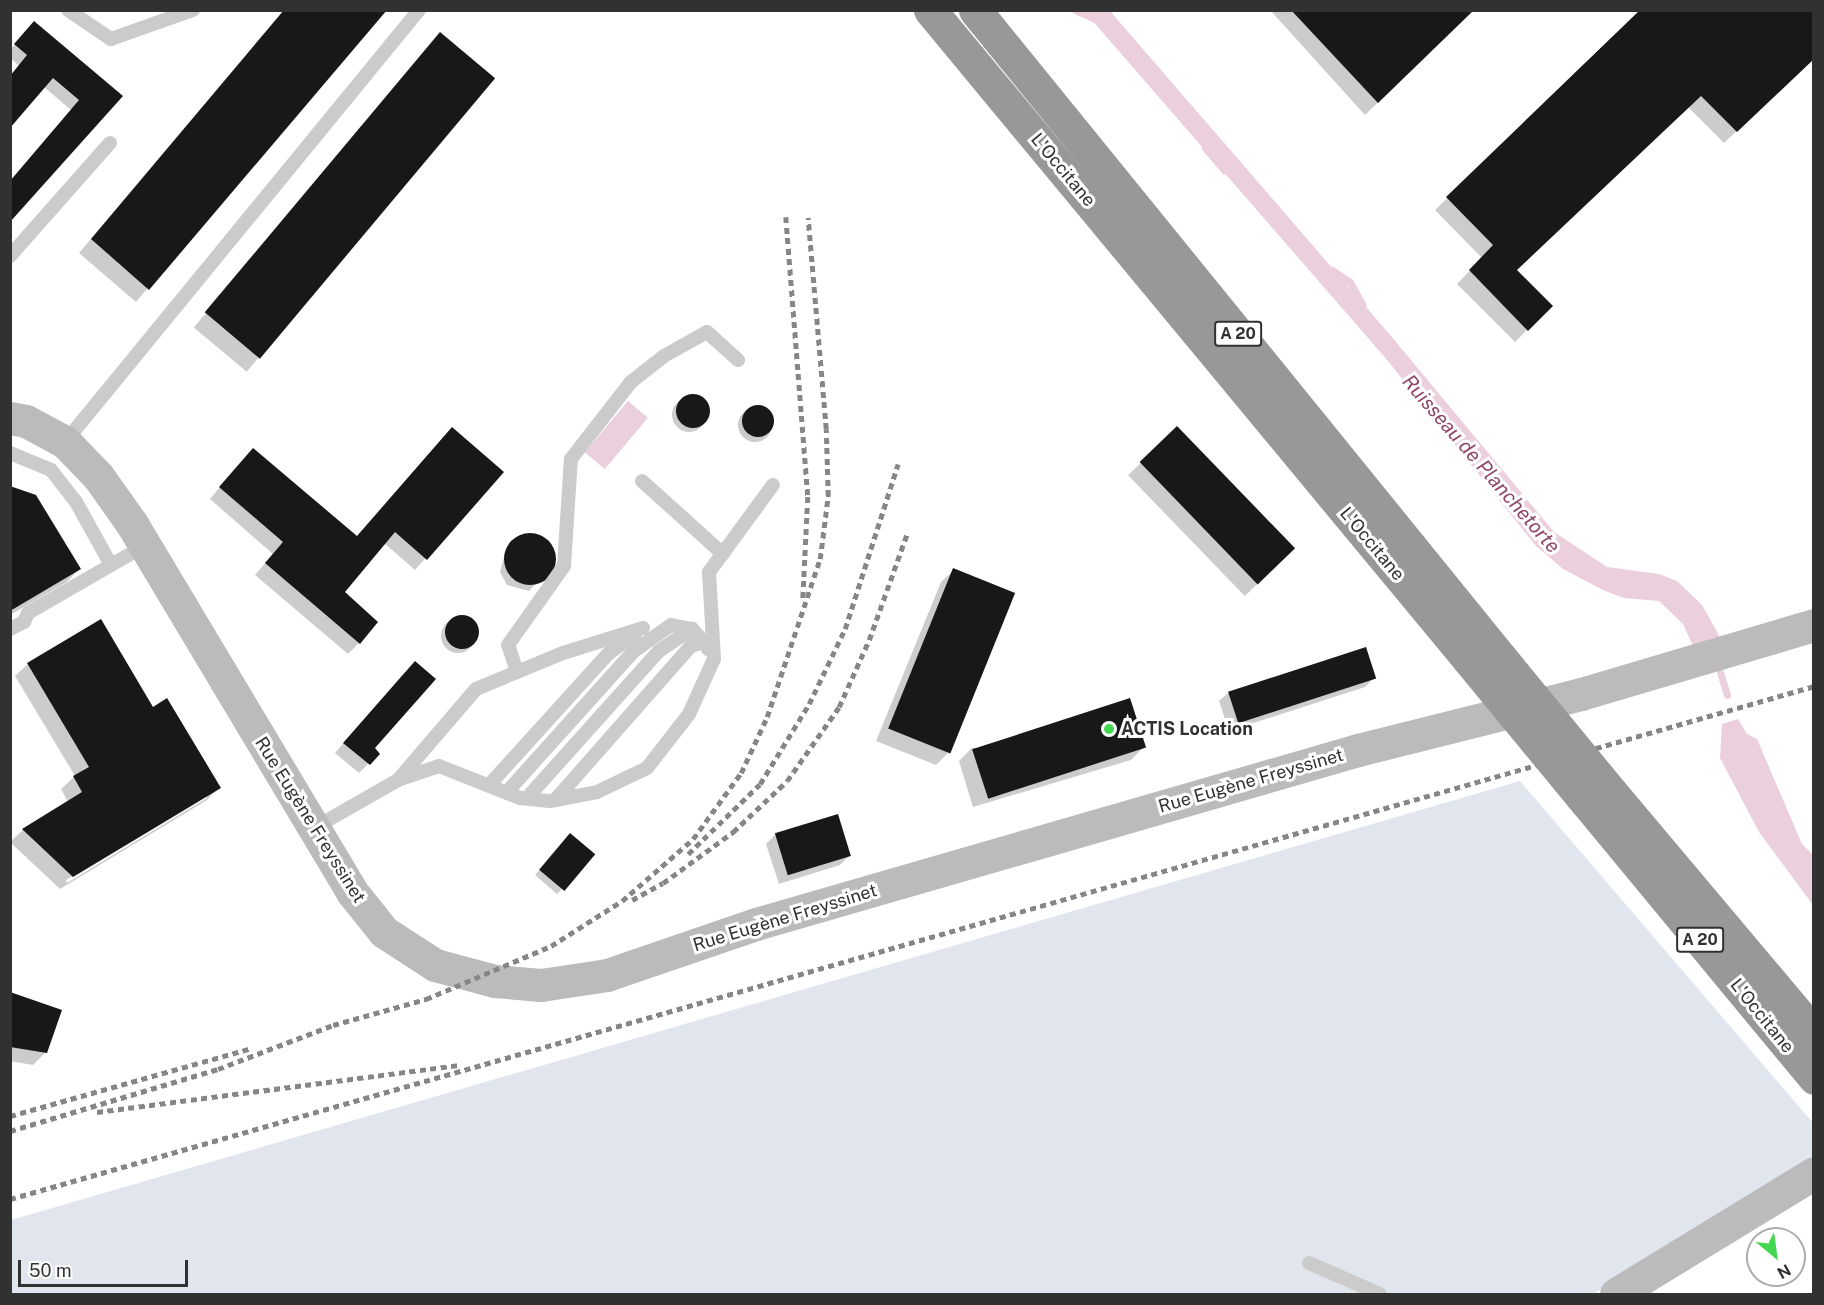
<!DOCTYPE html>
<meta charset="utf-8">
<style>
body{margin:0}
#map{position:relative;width:1824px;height:1305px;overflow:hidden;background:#fff;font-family:"Public Sans",sans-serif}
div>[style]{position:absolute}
.green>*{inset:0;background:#e1e5ed}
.water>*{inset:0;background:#ebcfdc;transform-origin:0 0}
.shadow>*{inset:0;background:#0003;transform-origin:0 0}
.round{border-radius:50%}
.stream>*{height:7px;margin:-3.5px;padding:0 3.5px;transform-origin:3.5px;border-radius:3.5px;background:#ebcfdc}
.building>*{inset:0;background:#181818;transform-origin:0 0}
.lane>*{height:14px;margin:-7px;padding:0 7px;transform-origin:7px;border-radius:7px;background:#cbcbcb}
.secondary>*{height:33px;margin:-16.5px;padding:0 16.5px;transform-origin:16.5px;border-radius:16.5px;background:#bbb}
.highway>*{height:33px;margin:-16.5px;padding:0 16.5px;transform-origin:16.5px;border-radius:16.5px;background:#989898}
.rail>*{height:4.5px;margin-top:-2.25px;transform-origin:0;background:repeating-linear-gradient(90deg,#868686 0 6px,transparent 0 10.5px)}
.highway-bridge>*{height:33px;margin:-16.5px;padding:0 16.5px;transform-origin:16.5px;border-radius:16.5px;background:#989898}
.dots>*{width:16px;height:16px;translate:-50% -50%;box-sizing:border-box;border:3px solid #fff;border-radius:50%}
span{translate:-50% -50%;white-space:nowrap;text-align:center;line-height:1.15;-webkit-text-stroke:6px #fff;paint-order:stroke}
.shield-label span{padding:2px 4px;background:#fff;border:2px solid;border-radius:4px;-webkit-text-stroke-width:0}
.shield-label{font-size:16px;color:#313131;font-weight:700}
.street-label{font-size:18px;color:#313131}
.poi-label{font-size:18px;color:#313131;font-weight:700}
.left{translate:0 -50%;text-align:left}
.water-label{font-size:20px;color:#8e4566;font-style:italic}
.frame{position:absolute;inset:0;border:12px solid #313131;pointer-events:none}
.north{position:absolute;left:1746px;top:1227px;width:60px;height:60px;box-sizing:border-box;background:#fff;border:2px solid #adadad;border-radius:50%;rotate:151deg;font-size:16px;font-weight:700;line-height:24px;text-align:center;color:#313131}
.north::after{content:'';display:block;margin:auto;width:21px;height:27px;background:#44d751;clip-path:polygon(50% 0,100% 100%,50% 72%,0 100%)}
.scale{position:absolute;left:18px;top:1260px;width:170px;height:27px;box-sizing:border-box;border:3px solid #313131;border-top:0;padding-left:8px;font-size:18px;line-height:21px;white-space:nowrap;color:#313131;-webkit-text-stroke:4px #fff;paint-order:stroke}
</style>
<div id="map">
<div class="green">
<i style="clip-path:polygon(1520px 781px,1813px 1123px,1813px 1159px,1593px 1294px,11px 1294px,11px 1220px)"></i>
</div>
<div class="water">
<i style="clip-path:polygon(1084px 11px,1110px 11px,1391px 336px,1554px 532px,1607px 567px,1659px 574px,1677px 581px,1702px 605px,1721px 639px,1693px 646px,1683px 624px,1659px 601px,1624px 598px,1605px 591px,1563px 569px,1536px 546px,1388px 361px)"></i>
<i style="left:628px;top:401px;width:26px;height:67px;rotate:40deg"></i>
<i style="clip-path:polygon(1738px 719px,1747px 734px,1757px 739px,1802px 844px,1813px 855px,1813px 905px,1759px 832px,1720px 758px,1722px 724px)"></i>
</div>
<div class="shadow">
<i style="clip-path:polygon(284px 10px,385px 10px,136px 302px,79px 253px)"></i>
<i style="clip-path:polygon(1270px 10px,1473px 10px,1365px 115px)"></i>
<i style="clip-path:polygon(1642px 10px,1814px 58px,1724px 143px,1688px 107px,1516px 270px,1551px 306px,1515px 342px,1457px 284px,1482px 258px,1435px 210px)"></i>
<i style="clip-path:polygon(25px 33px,120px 96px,71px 110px,10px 58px,10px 50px)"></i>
<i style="left:440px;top:34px;width:69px;height:383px;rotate:40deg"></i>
<i class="round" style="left:672px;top:398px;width:34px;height:34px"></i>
<i class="round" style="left:738px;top:408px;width:34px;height:34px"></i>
<i style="left:1177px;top:428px;width:168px;height:68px;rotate:46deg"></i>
<i style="clip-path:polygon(242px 461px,357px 537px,502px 472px,415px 570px,384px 543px,343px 593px,359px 643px,348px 654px,255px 575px,273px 554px,210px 499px)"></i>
<i style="clip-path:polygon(10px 488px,79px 569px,67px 582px,10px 615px)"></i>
<i style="clip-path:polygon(527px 535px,544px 538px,554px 551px,554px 562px,529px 591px,507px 585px,500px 572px,506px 550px)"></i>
<i style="clip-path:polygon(954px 570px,949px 752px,936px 765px,876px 741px,941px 582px)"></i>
<i class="round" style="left:441px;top:619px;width:34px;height:34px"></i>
<i style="clip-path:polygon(evenodd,28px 664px,153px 709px,219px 787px,207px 800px,60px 889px,10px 842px,23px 830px,68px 802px,61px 789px,75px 776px,15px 676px,28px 664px,207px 795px,207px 798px,67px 883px,66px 880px,207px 795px)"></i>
<i style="clip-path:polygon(405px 672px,373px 748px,378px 754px,359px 773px,335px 753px)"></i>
<i style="clip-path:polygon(1375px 677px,1365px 687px,1229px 731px,1219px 701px,1229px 692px)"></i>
<i style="clip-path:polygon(1144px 747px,1131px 760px,973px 807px,959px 761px,972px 748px)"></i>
<i style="clip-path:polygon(776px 834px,850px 855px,840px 865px,779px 884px,766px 844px)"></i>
<i style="clip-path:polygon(564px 841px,563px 888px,557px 894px,535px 875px)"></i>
<i style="clip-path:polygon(10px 994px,46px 1052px,33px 1065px,10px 1061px)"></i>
</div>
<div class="stream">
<i style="left:1075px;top:10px;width:24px;rotate:24deg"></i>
<i style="left:1205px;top:148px;width:30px;rotate:49deg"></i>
<i style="left:1332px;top:270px;width:22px;rotate:34deg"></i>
<i style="left:1350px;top:282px;width:26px;rotate:61deg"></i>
<i style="left:1720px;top:672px;width:24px;rotate:73deg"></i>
</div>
<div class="building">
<i style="clip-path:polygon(284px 10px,387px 10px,149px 290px,91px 239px)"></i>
<i style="clip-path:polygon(1291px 10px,1474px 10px,1378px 103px)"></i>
<i style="clip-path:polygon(1640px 10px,1814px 10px,1814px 59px,1737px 132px,1701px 96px,1517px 270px,1553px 306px,1528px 331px,1469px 270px,1493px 245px,1446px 197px)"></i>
<i style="clip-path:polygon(34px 21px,123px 96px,10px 222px,10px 181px,79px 100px,53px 78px,10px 128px,10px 76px,27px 55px,14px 44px)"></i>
<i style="left:440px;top:32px;width:72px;height:366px;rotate:40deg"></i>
<i class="round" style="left:676px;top:394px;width:34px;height:34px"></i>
<i class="round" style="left:742px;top:405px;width:32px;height:32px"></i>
<i style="left:1177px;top:426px;width:170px;height:52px;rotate:46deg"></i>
<i style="clip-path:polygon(452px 427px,504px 472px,427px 560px,395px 532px,345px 592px,378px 622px,360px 644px,265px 563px,283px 542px,219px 487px,253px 448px,357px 536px)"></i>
<i style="clip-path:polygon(10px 486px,36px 495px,81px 569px,10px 611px)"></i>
<i class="round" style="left:504px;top:533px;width:52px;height:52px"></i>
<i style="left:953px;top:568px;width:67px;height:173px;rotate:22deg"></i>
<i class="round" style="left:445px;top:615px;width:34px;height:34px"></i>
<i style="clip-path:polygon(101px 619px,153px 707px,167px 698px,221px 788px,73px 877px,22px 829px,82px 792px,73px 776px,89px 767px,27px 663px)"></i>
<i style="left:1366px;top:647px;width:33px;height:145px;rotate:72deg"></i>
<i style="clip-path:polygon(415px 661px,436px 679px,375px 748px,380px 754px,370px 765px,343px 743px)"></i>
<i style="left:1130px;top:698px;width:52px;height:166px;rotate:72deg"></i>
<i style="left:838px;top:814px;width:44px;height:66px;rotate:73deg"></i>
<i style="left:570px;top:833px;width:33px;height:48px;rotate:40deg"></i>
<i style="clip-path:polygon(10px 992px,62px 1010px,47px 1053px,10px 1047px)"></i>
</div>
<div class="lane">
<i style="left:68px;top:10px;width:52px;rotate:34deg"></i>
<i style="left:111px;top:39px;width:87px;rotate:-19.5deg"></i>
<i style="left:10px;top:256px;width:151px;rotate:-48.5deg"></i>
<i style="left:65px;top:442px;width:559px;rotate:-50.67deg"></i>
<i style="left:10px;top:453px;width:44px;rotate:22.5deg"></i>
<i style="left:51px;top:470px;width:41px;rotate:52deg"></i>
<i style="left:76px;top:502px;width:72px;rotate:60.9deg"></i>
<i style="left:642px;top:481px;width:109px;rotate:42deg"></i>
<i style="left:10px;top:629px;width:16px;rotate:-27deg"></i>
<i style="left:24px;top:622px;width:10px;rotate:-66deg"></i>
<i style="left:28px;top:613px;width:134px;rotate:-30deg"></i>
<i style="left:517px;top:672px;width:28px;rotate:-108deg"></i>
<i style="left:508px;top:645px;width:97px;rotate:-54.7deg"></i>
<i style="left:564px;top:566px;width:107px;rotate:-86.3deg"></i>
<i style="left:571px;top:459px;width:98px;rotate:-52.1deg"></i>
<i style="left:631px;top:382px;width:42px;rotate:-38.2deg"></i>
<i style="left:664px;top:356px;width:49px;rotate:-29.2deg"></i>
<i style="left:707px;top:332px;width:42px;rotate:42.1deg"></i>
<i style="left:398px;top:780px;width:120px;rotate:-49.4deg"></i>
<i style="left:476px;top:689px;width:94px;rotate:-22.5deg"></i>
<i style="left:563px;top:653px;width:84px;rotate:-17.4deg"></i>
<i style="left:490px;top:784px;width:176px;rotate:-47.8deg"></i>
<i style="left:608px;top:654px;width:34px;rotate:-37deg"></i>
<i style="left:507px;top:792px;width:190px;rotate:-48deg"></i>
<i style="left:634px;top:651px;width:45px;rotate:-35.1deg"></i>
<i style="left:671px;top:625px;width:21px;rotate:11deg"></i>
<i style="left:527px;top:798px;width:198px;rotate:-48.1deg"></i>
<i style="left:659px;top:651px;width:40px;rotate:-34deg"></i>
<i style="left:692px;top:629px;width:18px;rotate:47deg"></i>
<i style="left:556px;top:799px;width:204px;rotate:-48.6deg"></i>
<i style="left:691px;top:646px;width:14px;rotate:-17deg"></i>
<i style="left:704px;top:642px;width:8px;rotate:60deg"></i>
<i style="left:314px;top:828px;width:97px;rotate:-29.7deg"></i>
<i style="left:398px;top:780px;width:43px;rotate:-18.9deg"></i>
<i style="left:439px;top:766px;width:87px;rotate:21.6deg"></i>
<i style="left:520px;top:798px;width:30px;rotate:6deg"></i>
<i style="left:550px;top:801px;width:48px;rotate:-10.8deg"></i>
<i style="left:597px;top:792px;width:55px;rotate:-25.6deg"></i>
<i style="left:647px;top:768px;width:68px;rotate:-52.1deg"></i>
<i style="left:689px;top:714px;width:60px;rotate:-65.6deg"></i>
<i style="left:714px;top:659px;width:87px;rotate:-93.3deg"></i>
<i style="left:709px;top:572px;width:108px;rotate:-53.7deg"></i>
<i style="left:1309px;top:1263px;width:77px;rotate:23.6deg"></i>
</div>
<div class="secondary">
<i style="left:10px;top:418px;width:16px;rotate:11deg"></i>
<i style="left:26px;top:421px;width:44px;rotate:28.3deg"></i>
<i style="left:65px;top:442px;width:47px;rotate:45.9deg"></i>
<i style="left:98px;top:476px;width:59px;rotate:54.7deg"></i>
<i style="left:132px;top:524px;width:429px;rotate:59.1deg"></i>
<i style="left:352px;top:892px;width:51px;rotate:51.3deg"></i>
<i style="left:384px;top:932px;width:61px;rotate:32.9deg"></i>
<i style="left:435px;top:965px;width:62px;rotate:14.9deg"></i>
<i style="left:495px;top:981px;width:46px;rotate:5deg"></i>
<i style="left:541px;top:985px;width:67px;rotate:-8.6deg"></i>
<i style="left:607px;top:975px;width:157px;rotate:-18.9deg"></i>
<i style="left:756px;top:924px;width:627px;rotate:-16.12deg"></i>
<i style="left:1358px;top:750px;width:230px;rotate:-14.1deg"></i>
<i style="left:1581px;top:694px;width:243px;rotate:-16.5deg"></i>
<i style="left:1616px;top:1294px;width:232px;rotate:-31.4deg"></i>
</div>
<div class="highway">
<i style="left:930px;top:10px;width:843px;rotate:50.34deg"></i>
<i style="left:975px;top:10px;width:835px;rotate:50.93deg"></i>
<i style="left:1611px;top:792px;width:315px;rotate:49.9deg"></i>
<i style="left:1586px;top:802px;width:358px;rotate:50.4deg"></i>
</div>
<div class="rail">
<i style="left:786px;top:217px;width:281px;rotate:85.5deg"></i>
<i style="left:808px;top:497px;width:101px;rotate:92.8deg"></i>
<i style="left:688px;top:854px;width:100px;rotate:-44.2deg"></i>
<i style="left:760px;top:784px;width:94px;rotate:-58.5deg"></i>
<i style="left:809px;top:704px;width:83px;rotate:-64.4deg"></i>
<i style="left:845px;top:629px;width:173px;rotate:-72.2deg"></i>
<i style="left:632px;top:900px;width:35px;rotate:-29deg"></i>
<i style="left:663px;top:883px;width:87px;rotate:-36.1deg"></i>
<i style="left:733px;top:832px;width:74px;rotate:-43.4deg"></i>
<i style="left:787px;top:781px;width:90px;rotate:-54.9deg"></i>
<i style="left:839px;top:707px;width:73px;rotate:-65.9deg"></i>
<i style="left:869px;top:640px;width:113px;rotate:-70.3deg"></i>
<i style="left:97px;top:1112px;width:366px;rotate:-7.4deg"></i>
<i style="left:10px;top:1116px;width:251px;rotate:-15.7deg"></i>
<i style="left:10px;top:1131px;width:217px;rotate:-16.6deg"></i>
<i style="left:218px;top:1069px;width:123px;rotate:-20.9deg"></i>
<i style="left:333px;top:1025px;width:97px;rotate:-15.6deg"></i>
<i style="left:426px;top:999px;width:136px;rotate:-23deg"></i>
<i style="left:551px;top:946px;width:84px;rotate:-32.4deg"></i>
<i style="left:622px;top:901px;width:94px;rotate:-41.1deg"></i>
<i style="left:693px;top:839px;width:82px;rotate:-54deg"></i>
<i style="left:741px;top:773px;width:62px;rotate:-65.1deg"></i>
<i style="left:767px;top:717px;width:167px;rotate:-71.5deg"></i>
<i style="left:820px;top:559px;width:64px;rotate:-82.8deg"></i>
<i style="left:828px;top:496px;width:67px;rotate:-91.7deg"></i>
<i style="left:826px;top:429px;width:212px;rotate:-94.9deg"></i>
<i style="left:10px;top:1199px;width:1876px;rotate:-15.87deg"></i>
</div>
<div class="highway-bridge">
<i style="left:1501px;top:658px;width:173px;rotate:50.6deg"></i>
<i style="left:1468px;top:659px;width:185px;rotate:50.5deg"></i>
</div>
<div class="dots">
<i style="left:1109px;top:729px;background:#44d751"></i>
</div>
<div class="shield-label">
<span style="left:1238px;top:334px">A 20</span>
<span style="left:1700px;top:940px">A 20</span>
</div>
<div class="street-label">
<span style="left:1063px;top:170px;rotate:50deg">L'Occitane</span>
<span style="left:1372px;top:544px;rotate:50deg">L'Occitane</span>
<span style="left:1251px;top:781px;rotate:-16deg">Rue Eugène Freyssinet</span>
<span style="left:310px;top:820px;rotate:58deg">Rue Eugène Freyssinet</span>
<span style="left:785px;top:918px;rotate:-17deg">Rue Eugène Freyssinet</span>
<span style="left:1762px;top:1016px;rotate:51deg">L'Occitane</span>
</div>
<div class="poi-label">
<span class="left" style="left:1121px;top:729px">ACTIS Location</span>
</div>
<div class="water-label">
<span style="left:1481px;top:464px;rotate:49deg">Ruisseau de Planchetorte</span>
</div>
<div class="frame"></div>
<div class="north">N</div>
<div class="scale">50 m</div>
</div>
